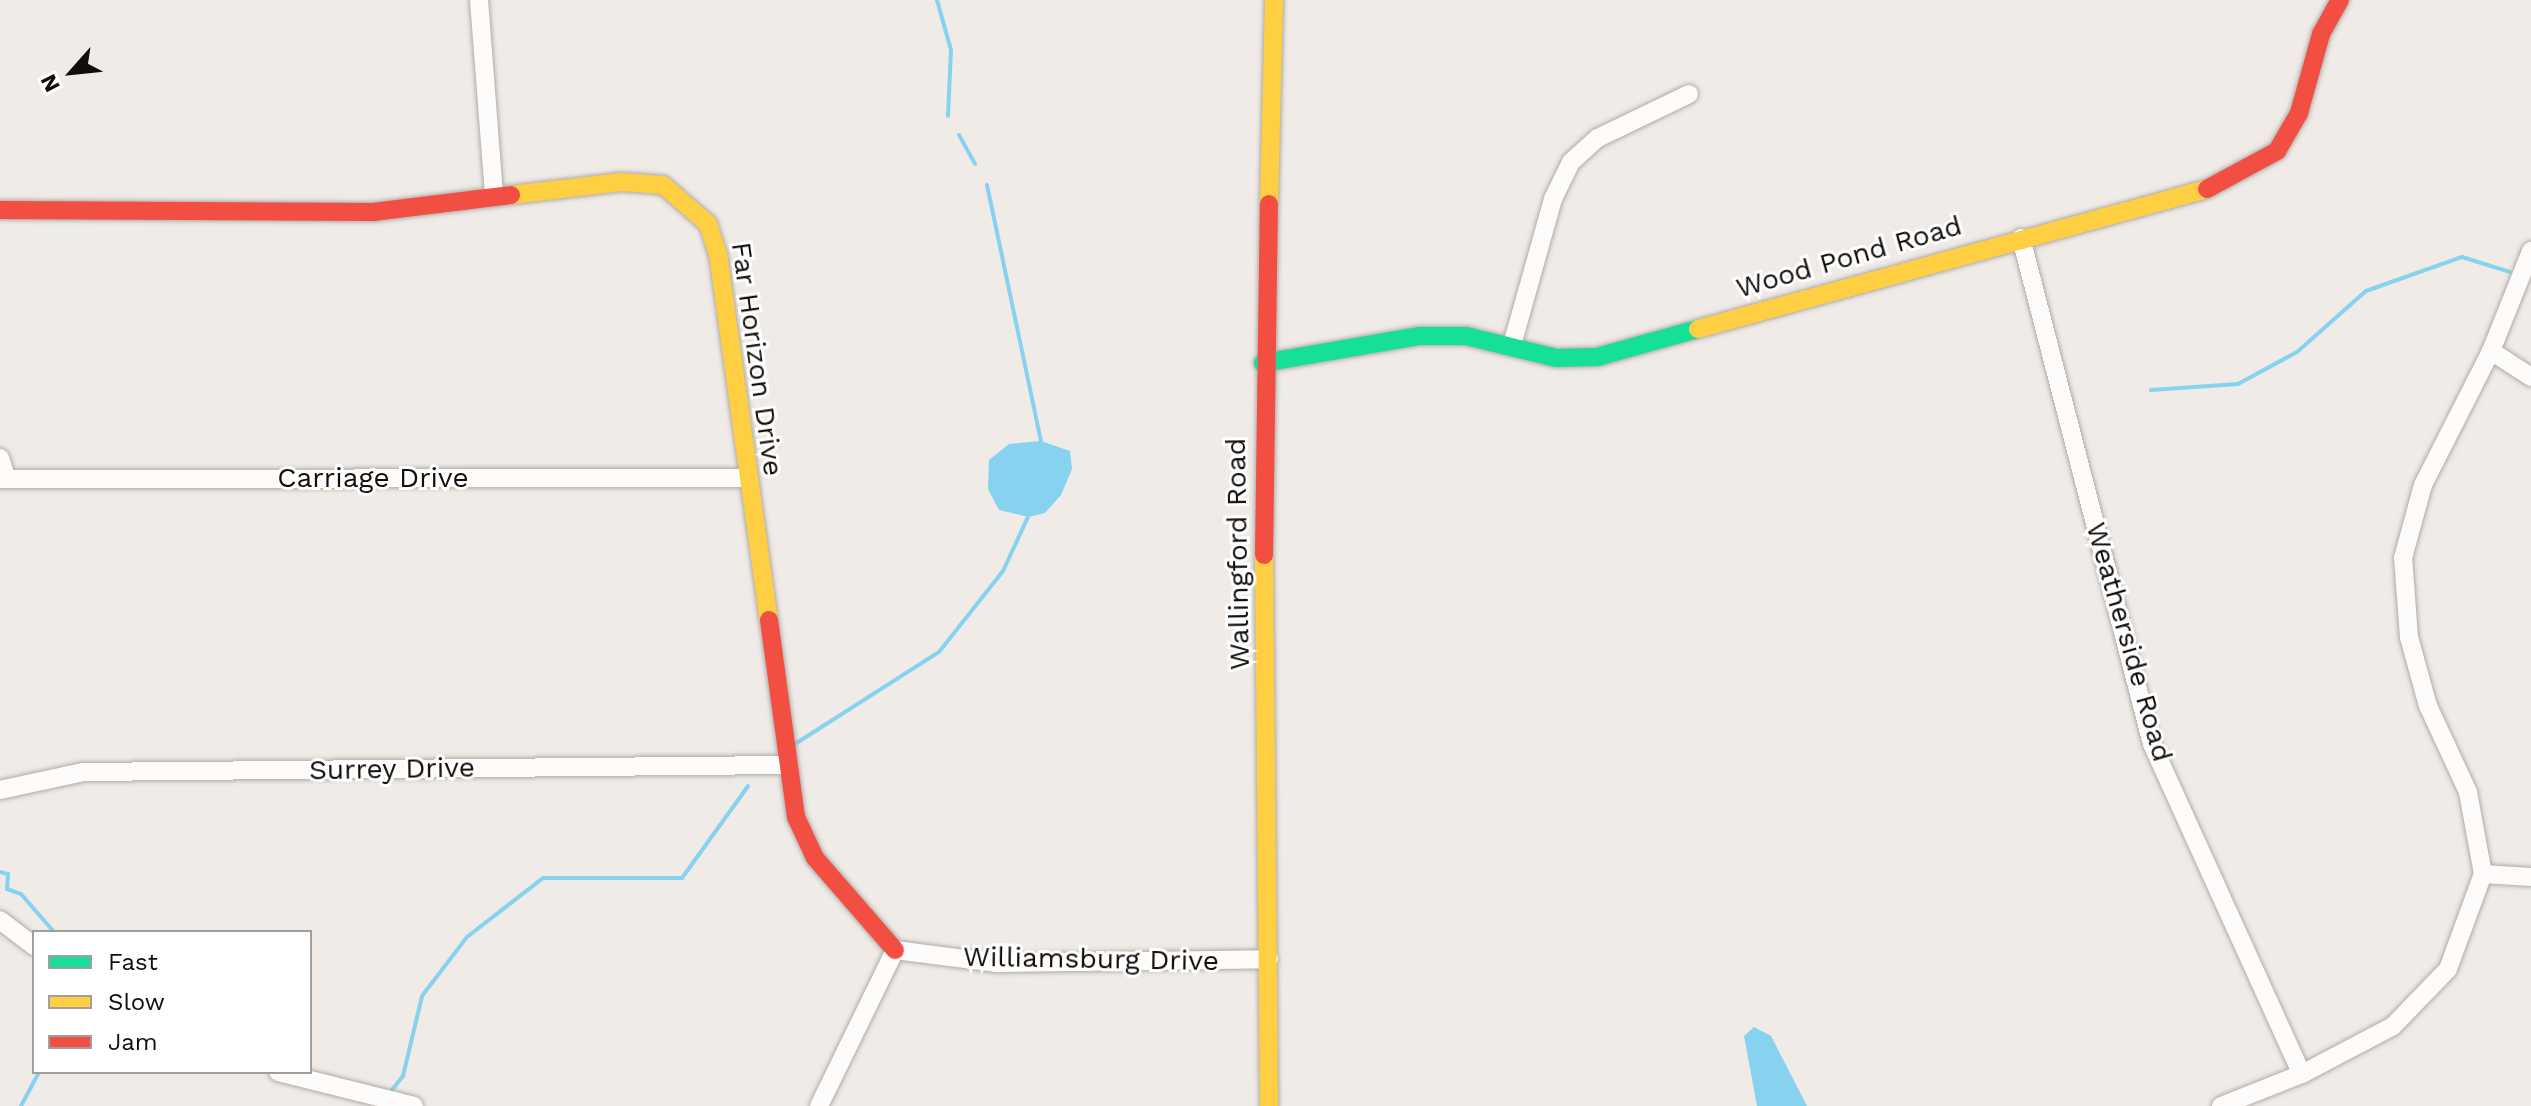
<!DOCTYPE html>
<style>
body{margin:0}
#map{position:relative;width:2531px;height:1106px;overflow:hidden;background:#f0ebe6;font-family:"Work Sans",sans-serif}
div>[style]{position:absolute}
.water>*{inset:0;background:#86d2ef}
.stream>*{height:4px;margin:-2px;padding:0 2px;transform-origin:2px;border-radius:2px;background:#86d2ef}
.roads{filter:drop-shadow(0 0 2px #b0aca9) drop-shadow(0 0 2px #b0aca9)}
.street>*{height:18px;margin:-9px;padding:0 9px;transform-origin:9px;border-radius:9px;background:#fdfcfb}
.fast>*{height:18px;margin:-9px;padding:0 9px;transform-origin:9px;border-radius:9px;background:#16e098}
.slow>*{height:18px;margin:-9px;padding:0 9px;transform-origin:9px;border-radius:9px;background:#ffcf43}
.jam>*{height:18px;margin:-9px;padding:0 9px;transform-origin:9px;border-radius:9px;background:#f24e42}
span{translate:-50% -50%;white-space:nowrap;text-align:center;line-height:1.15;-webkit-text-stroke:6px #fff;paint-order:stroke}
.street-label{font-size:28px;color:#110e0c}
.legend{position:absolute;left:32px;top:930px;width:280px;height:144px;box-sizing:border-box;background:#fff;border:2px solid #a09f9e;margin:0;padding:10px 14px;list-style:none;font-size:24px;color:#110e0c}
.legend li{display:flex;align-items:center;gap:16px;height:40px}
.legend b{width:40px;border:2px solid #a09f9e}
.north{position:absolute;left:32px;top:32px;width:80px;height:80px;-webkit-text-stroke:6px #fff;paint-order:stroke;rotate:243deg;font-size:22px;font-weight:700;line-height:32px;text-align:center;color:#110e0c}
.north::after{content:'';display:block;margin:auto;width:28px;height:36px;background:#110e0c;clip-path:polygon(50% 0,100% 100%,50% 72%,0 100%)}
</style>
<div id="map">
<div class="water">
<i style="clip-path:polygon(1041px 441px,1070px 451px,1072px 469px,1061px 495px,1045px 513px,1028px 517px,999px 510px,988px 489px,989px 460px,1009px 444px)"></i>
<i style="clip-path:polygon(1754px 1027px,1771px 1036px,1807px 1106px,1757px 1106px,1744px 1036px)"></i>
</div>
<div class="stream">
<i style="left:937px;top:0;width:52px;rotate:74.4deg"></i>
<i style="left:951px;top:50px;width:66px;rotate:92.6deg"></i>
<i style="left:959px;top:135px;width:33px;rotate:61deg"></i>
<i style="left:987px;top:185px;width:262px;rotate:78.1deg"></i>
<i style="left:2151px;top:390px;width:87px;rotate:-3.9deg"></i>
<i style="left:2238px;top:384px;width:67px;rotate:-28.5deg"></i>
<i style="left:2297px;top:352px;width:92px;rotate:-41.5deg"></i>
<i style="left:2366px;top:291px;width:102px;rotate:-19.5deg"></i>
<i style="left:2462px;top:257px;width:50px;rotate:17.4deg"></i>
<i style="left:795px;top:744px;width:171px;rotate:-32.6deg"></i>
<i style="left:939px;top:652px;width:103px;rotate:-51.7deg"></i>
<i style="left:1003px;top:571px;width:60px;rotate:-65.2deg"></i>
<i style="left:0;top:872px;width:8px;rotate:14deg"></i>
<i style="left:8px;top:874px;width:15px;rotate:94deg"></i>
<i style="left:7px;top:889px;width:15px;rotate:20deg"></i>
<i style="left:21px;top:894px;width:50px;rotate:49deg"></i>
<i style="left:392px;top:1090px;width:18px;rotate:-52deg"></i>
<i style="left:403px;top:1076px;width:82px;rotate:-76.6deg"></i>
<i style="left:422px;top:996px;width:74px;rotate:-52.7deg"></i>
<i style="left:467px;top:937px;width:96px;rotate:-37.8deg"></i>
<i style="left:543px;top:878px;width:139px"></i>
<i style="left:682px;top:878px;width:113px;rotate:-54.3deg"></i>
<i style="left:21px;top:1106px;width:38px;rotate:-62deg"></i>
</div>
<div class="roads">
<div class="street">
<i style="left:479px;top:0;width:197px;rotate:85.6deg"></i>
<i style="left:2021px;top:238px;width:523px;rotate:75.49deg"></i>
<i style="left:2152px;top:744px;width:362px;rotate:65.6deg"></i>
<i style="left:1512px;top:345px;width:152px;rotate:-74.3deg"></i>
<i style="left:1553px;top:199px;width:41px;rotate:-64.1deg"></i>
<i style="left:1571px;top:162px;width:36px;rotate:-42deg"></i>
<i style="left:1598px;top:138px;width:101px;rotate:-25.8deg"></i>
<i style="left:2491px;top:351px;width:48px;rotate:33deg"></i>
<i style="left:0;top:458px;width:22px;rotate:72deg"></i>
<i style="left:0;top:479px;width:746px;rotate:-0.08deg"></i>
<i style="left:0;top:790px;width:85px;rotate:-12.2deg"></i>
<i style="left:83px;top:772px;width:703px;rotate:-0.57deg"></i>
<i style="left:2483px;top:874px;width:48px;rotate:3.6deg"></i>
<i style="left:0;top:920px;width:43px;rotate:37.4deg"></i>
<i style="left:278px;top:1072px;width:140px;rotate:14deg"></i>
<i style="left:819px;top:1106px;width:174px;rotate:-64deg"></i>
<i style="left:895px;top:950px;width:103px;rotate:7.3deg"></i>
<i style="left:997px;top:963px;width:272px;rotate:-0.8deg"></i>
<i style="left:2221px;top:1106px;width:87px;rotate:-21.6deg"></i>
<i style="left:2302px;top:1074px;width:103px;rotate:-27.8deg"></i>
<i style="left:2393px;top:1026px;width:79px;rotate:-46deg"></i>
<i style="left:2448px;top:969px;width:101px;rotate:-69.8deg"></i>
<i style="left:2483px;top:874px;width:83px;rotate:-100.4deg"></i>
<i style="left:2468px;top:792px;width:95px;rotate:-114.9deg"></i>
<i style="left:2428px;top:706px;width:72px;rotate:-105.4deg"></i>
<i style="left:2409px;top:637px;width:79px;rotate:-94.3deg"></i>
<i style="left:2403px;top:558px;width:76px;rotate:-74.7deg"></i>
<i style="left:2423px;top:485px;width:150px;rotate:-63.1deg"></i>
<i style="left:2491px;top:351px;width:108px;rotate:-68.2deg"></i>
</div>
<div class="fast">
<i style="left:1263px;top:363px;width:159px;rotate:-9.8deg"></i>
<i style="left:1420px;top:336px;width:46px"></i>
<i style="left:1466px;top:336px;width:93px;rotate:13.7deg"></i>
<i style="left:1556px;top:358px;width:41px;rotate:-1.4deg"></i>
<i style="left:1597px;top:357px;width:105px;rotate:-15.5deg"></i>
</div>
<div class="slow">
<i style="left:511px;top:195px;width:111px;rotate:-6.7deg"></i>
<i style="left:621px;top:182px;width:42px;rotate:4.1deg"></i>
<i style="left:663px;top:185px;width:60px;rotate:40.9deg"></i>
<i style="left:708px;top:224px;width:32px;rotate:72deg"></i>
<i style="left:718px;top:254px;width:370px;rotate:82.1deg"></i>
<i style="left:1269px;top:204px;width:204px;rotate:-88.6deg"></i>
<i style="left:1698px;top:329px;width:528px;rotate:-15.38deg"></i>
<i style="left:1264px;top:555px;width:551px;rotate:89.48deg"></i>
</div>
<div class="jam">
<i style="left:2207px;top:189px;width:80px;rotate:-28.5deg"></i>
<i style="left:2277px;top:151px;width:44px;rotate:-59.9deg"></i>
<i style="left:2299px;top:113px;width:82px;rotate:-74.4deg"></i>
<i style="left:2321px;top:34px;width:39px;rotate:-61deg"></i>
<i style="left:0;top:210px;width:373px;rotate:0.3deg"></i>
<i style="left:373px;top:212px;width:139px;rotate:-7deg"></i>
<i style="left:1264px;top:555px;width:351px;rotate:-89.2deg"></i>
<i style="left:769px;top:620px;width:199px;rotate:82.2deg"></i>
<i style="left:796px;top:817px;width:45px;rotate:65.1deg"></i>
<i style="left:815px;top:858px;width:122px;rotate:49deg"></i>
</div>
</div>
<div class="street-label">
<span style="left:1849px;top:257px;rotate:-16deg">Wood Pond Road</span>
<span style="left:757px;top:359px;rotate:82deg">Far Horizon Drive</span>
<span style="left:373px;top:478px">Carriage Drive</span>
<span style="left:1238px;top:554px;rotate:-91deg">Wallingford Road</span>
<span style="left:2129px;top:642px;rotate:74deg">Weatherside Road</span>
<span style="left:392px;top:769px;rotate:-1deg">Surrey Drive</span>
<span style="left:1091px;top:959px;rotate:1deg">Williamsburg Drive</span>
</div>
<ul class="legend">
<li><b style="height:10px;background:#16e098"></b>Fast</li>
<li><b style="height:10px;background:#ffcf43"></b>Slow</li>
<li><b style="height:10px;background:#f24e42"></b>Jam</li>
</ul>
<div class="north">N</div>
</div>
